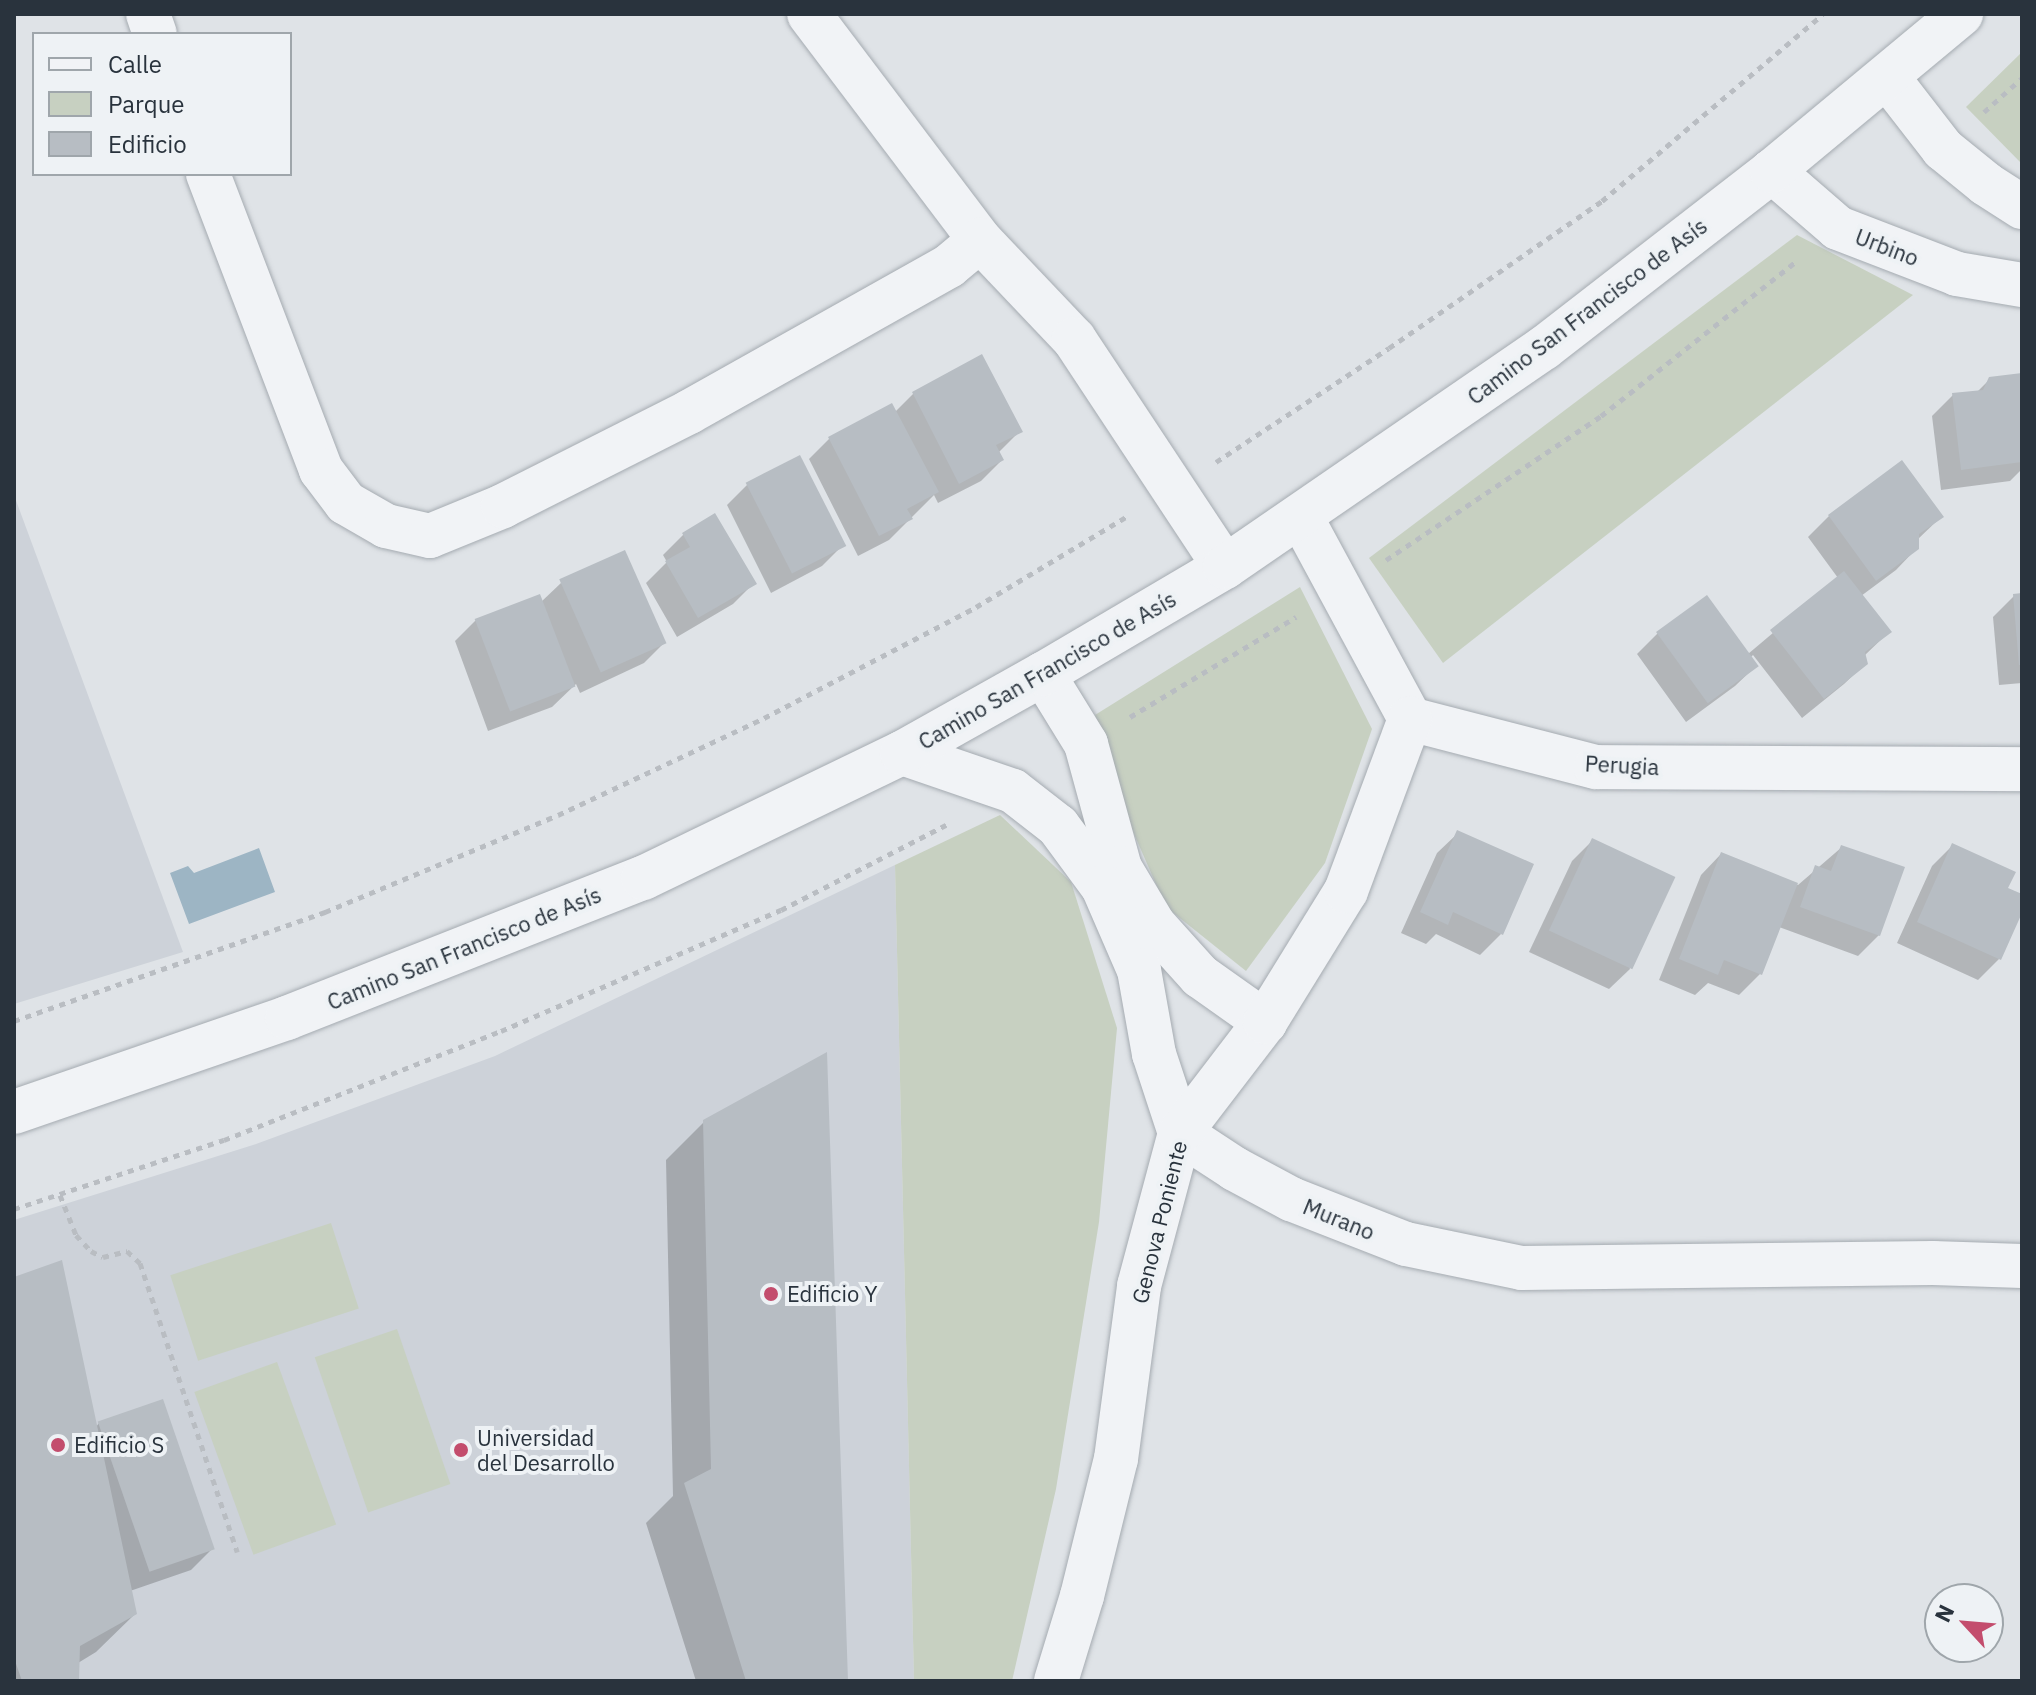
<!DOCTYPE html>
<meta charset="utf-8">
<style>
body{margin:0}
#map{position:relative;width:2036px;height:1695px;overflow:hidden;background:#dfe3e7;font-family:"IBM Plex Sans",sans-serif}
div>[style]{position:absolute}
.built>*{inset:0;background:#cdd2d9}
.green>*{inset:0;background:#c7d0c1;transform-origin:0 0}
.water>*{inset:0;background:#9db5c4}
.shadow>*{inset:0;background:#0003}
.building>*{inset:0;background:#b7bdc3;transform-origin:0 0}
.path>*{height:5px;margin-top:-2.5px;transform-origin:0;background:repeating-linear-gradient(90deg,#b9bdc2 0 6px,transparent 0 12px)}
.roads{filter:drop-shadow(0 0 2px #a5abb1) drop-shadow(0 0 2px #a5abb1)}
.minor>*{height:44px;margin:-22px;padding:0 22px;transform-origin:22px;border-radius:22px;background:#f1f3f6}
.dots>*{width:22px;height:22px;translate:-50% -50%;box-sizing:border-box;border:4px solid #eef2f5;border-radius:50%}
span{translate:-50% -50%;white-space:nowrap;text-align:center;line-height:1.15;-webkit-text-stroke:8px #eef2f5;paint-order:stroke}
.street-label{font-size:22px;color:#29333d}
.poi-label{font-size:22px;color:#29333d}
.left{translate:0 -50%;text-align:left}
.frame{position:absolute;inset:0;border:16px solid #29333d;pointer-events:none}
.legend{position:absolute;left:32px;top:32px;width:260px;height:144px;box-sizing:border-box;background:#eef2f5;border:2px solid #9fa6ab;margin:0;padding:10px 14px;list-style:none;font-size:24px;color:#29333d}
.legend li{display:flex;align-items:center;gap:16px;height:40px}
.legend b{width:40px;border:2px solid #9fa6ab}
.north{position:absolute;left:1924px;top:1583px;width:80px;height:80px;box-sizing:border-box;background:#eef2f5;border:2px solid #9fa6ab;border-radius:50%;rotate:296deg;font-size:22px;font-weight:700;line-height:32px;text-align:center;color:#29333d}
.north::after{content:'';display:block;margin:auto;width:28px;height:36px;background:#c34d6d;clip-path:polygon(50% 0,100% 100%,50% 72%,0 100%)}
</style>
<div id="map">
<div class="built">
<i style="clip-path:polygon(14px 495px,183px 952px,14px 1004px)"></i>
<i style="clip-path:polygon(895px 865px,914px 1681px,14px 1681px,14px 1220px,253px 1145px,495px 1056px)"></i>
</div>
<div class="green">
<i style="clip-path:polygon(2022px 52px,2022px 164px,1966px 107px)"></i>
<i style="clip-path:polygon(1797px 235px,1913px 295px,1443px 663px,1369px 558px)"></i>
<i style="clip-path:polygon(1300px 587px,1372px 729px,1325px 863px,1246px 971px,1166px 907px,1124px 811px,1095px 715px)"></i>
<i style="clip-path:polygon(1000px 815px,1071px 882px,1117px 1028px,1099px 1222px,1056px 1489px,1012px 1681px,914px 1681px,895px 865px)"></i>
<i style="left:331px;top:1223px;width:90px;height:169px;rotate:72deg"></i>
<i style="left:397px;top:1329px;width:164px;height:87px;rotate:71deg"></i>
<i style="left:277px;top:1362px;width:173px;height:88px;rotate:70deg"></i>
</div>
<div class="water">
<i style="clip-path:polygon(259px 848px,275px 892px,189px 924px,170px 873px,188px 866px,194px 873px)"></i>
</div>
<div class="shadow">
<i style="clip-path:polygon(981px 357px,1020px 431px,999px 452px,1002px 460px,981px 481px,938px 503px,934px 495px,889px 540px,858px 556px,809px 459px,830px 438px,895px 412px,913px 394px)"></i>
<i style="clip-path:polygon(1990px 379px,2022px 382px,2022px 469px,2010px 481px,1941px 490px,1932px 416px,1953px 395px,1976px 393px)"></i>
<i style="clip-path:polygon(748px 484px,843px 545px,822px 566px,771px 593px,727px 505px)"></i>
<i style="clip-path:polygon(1829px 516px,1941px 517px,1917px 540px,1917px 548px,1896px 570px,1861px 596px,1889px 632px,1864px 656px,1866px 663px,1844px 684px,1802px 718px,1753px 655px,1750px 658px,1756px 666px,1735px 686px,1686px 722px,1637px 654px,1658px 633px,1748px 654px,1838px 578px,1808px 537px)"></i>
<i style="clip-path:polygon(684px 534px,754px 583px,733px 604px,677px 637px,646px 583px,667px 562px,663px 555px)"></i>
<i style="clip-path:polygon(561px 583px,665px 642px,644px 663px,580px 693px,576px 684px,552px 707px,488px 731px,455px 641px,476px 620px,541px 602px)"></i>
<i style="clip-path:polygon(2022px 595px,2022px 683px,1999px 685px,1993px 617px,2014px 596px)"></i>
<i style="clip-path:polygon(1458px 833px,1501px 934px,1480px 955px,1436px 934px,1426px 944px,1401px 933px,1437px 853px)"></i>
<i style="clip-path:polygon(1593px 840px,1630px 969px,1609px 989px,1529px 952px,1572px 861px)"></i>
<i style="clip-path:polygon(1953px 845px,2005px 889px,2022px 897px,2022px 908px,1999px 959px,1978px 980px,1897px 943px,1932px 866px)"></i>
<i style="clip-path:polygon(1842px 847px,1879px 935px,1858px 956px,1779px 927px,1760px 974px,1739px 995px,1708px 983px,1695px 995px,1659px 980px,1701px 875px,1721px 854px,1798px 885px)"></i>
<i style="clip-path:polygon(705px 1121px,846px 1681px,696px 1681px,646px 1523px,673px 1496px,666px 1160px)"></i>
<i style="clip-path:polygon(14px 1279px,96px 1427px,99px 1423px,212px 1549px,191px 1570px,130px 1591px,135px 1614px,96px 1652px,78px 1663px,77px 1681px,14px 1681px)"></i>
</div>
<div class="building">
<i style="clip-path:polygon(982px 354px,1023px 432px,996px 445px,1004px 460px,959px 484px,912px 392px)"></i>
<i style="clip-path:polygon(2022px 373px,2022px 462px,1961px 470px,1952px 393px,1983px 390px,1989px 377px)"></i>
<i style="clip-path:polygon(892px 403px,939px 492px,907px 509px,913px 519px,879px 536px,828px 437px)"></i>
<i style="left:800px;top:455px;width:102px;height:61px;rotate:63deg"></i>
<i style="clip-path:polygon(1902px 460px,1944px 517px,1919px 534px,1919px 549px,1876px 581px,1828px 515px)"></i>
<i style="clip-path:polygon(715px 513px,757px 584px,698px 618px,665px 561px,690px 547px,682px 533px)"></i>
<i style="left:625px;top:550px;width:102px;height:72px;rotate:66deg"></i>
<i style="clip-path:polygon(1844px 571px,1892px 632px,1865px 652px,1868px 664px,1824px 699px,1770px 630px)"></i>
<i style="clip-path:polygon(2022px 593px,2022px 665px,2019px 665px,2013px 594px)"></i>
<i style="left:540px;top:594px;width:99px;height:70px;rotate:69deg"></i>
<i style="left:1707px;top:595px;width:88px;height:63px;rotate:54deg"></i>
<i style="clip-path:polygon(1457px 830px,1534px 864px,1503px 935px,1453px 912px,1448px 925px,1420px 912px)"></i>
<i style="left:1592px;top:838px;width:92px;height:102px;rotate:25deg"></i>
<i style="clip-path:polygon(1952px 843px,2016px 872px,2008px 888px,2022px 894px,2022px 913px,2001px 960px,1917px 922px)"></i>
<i style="clip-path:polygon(1841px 845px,1905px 867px,1880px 936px,1800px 907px,1815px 865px,1831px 871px)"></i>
<i style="clip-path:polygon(1721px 852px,1798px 883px,1762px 975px,1724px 960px,1718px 975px,1679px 959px)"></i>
<i style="clip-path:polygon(827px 1052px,848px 1681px,746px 1681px,684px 1483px,711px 1469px,703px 1120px)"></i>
<i style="clip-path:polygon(62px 1260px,137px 1614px,80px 1646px,79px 1681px,22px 1681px,14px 1658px,14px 1277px)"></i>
<i style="left:163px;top:1399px;width:159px;height:69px;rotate:71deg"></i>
</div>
<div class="path">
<i style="left:1984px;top:112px;width:51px;rotate:-41.8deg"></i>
<i style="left:1216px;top:462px;width:207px;rotate:-33.4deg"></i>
<i style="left:1389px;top:348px;width:259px;rotate:-34.6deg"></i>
<i style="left:1602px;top:201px;width:289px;rotate:-40.2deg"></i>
<i style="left:1386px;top:560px;width:259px;rotate:-33.8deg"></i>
<i style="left:1601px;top:416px;width:248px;rotate:-38.4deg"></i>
<i style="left:1130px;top:717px;width:194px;rotate:-31.1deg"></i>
<i style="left:14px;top:1021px;width:330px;rotate:-19.3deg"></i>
<i style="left:325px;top:912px;width:252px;rotate:-22.6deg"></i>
<i style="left:558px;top:815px;width:228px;rotate:-25.2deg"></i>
<i style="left:764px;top:718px;width:239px;rotate:-27.6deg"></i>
<i style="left:976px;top:607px;width:179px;rotate:-31deg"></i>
<i style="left:60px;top:1195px;width:43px;rotate:68.2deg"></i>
<i style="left:76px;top:1235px;width:22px;rotate:47deg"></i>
<i style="left:91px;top:1251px;width:13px;rotate:27deg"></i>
<i style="left:103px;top:1257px;width:25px;rotate:-14deg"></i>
<i style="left:127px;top:1251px;width:18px;rotate:43deg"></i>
<i style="left:140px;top:1263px;width:305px;rotate:71.4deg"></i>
<i style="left:14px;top:1209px;width:221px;rotate:-18.2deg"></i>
<i style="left:224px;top:1140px;width:298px;rotate:-21.5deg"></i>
<i style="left:501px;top:1031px;width:305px;rotate:-23.4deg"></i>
<i style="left:781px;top:910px;width:186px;rotate:-27.3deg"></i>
</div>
<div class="roads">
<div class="minor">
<i style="left:148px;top:14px;width:21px;rotate:71deg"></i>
<i style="left:809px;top:14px;width:283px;rotate:52.9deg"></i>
<i style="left:980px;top:240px;width:137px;rotate:46.5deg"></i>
<i style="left:1074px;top:339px;width:273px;rotate:56.5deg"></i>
<i style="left:1888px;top:78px;width:90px;rotate:52.2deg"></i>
<i style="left:1943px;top:149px;width:55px;rotate:39.1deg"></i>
<i style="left:1986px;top:184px;width:43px;rotate:32.6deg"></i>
<i style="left:1772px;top:171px;width:87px;rotate:40.8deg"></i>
<i style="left:1838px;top:228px;width:128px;rotate:21.1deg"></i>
<i style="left:1957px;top:274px;width:66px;rotate:9.6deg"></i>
<i style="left:208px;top:174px;width:317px;rotate:69.1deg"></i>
<i style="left:321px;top:470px;width:41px;rotate:52.9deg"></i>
<i style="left:346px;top:503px;width:46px;rotate:29.9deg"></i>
<i style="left:386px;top:526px;width:45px;rotate:12.8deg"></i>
<i style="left:430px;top:536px;width:79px;rotate:-22.3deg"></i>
<i style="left:503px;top:506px;width:208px;rotate:-26.8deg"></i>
<i style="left:689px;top:412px;width:298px;rotate:-29.3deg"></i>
<i style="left:949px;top:266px;width:40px;rotate:-40deg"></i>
<i style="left:1301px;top:517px;width:230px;rotate:61.6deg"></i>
<i style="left:1410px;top:719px;width:192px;rotate:14.5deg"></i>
<i style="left:1596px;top:767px;width:426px;rotate:0.3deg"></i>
<i style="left:1043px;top:674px;width:82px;rotate:58.4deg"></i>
<i style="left:1086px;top:744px;width:129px;rotate:74.7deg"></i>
<i style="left:1120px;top:868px;width:66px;rotate:59.2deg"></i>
<i style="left:1154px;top:925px;width:69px;rotate:48deg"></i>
<i style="left:1200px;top:976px;width:80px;rotate:35.3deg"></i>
<i style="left:902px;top:753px;width:117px;rotate:18.9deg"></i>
<i style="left:1013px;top:791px;width:57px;rotate:37.9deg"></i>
<i style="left:1058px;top:826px;width:76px;rotate:53.6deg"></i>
<i style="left:1103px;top:887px;width:90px;rotate:66.6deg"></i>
<i style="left:1139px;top:970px;width:85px;rotate:79.9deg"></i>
<i style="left:1154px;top:1054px;width:83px;rotate:71.8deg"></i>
<i style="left:1180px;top:1133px;width:66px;rotate:33.2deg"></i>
<i style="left:1235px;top:1169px;width:64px;rotate:28.2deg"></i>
<i style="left:1291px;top:1199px;width:123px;rotate:21.4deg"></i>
<i style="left:1406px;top:1244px;width:118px;rotate:11.7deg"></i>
<i style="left:1522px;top:1268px;width:411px;rotate:-0.7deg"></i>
<i style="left:1933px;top:1263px;width:89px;rotate:1.9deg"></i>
<i style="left:14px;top:1112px;width:289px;rotate:-19deg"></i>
<i style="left:287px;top:1018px;width:383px;rotate:-21.5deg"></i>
<i style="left:643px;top:878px;width:288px;rotate:-25.8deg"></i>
<i style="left:902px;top:753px;width:162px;rotate:-29.3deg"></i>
<i style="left:1043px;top:674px;width:211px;rotate:-30.5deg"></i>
<i style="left:1225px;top:567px;width:387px;rotate:-34.5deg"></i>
<i style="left:1544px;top:348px;width:289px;rotate:-37.8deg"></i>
<i style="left:1772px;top:171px;width:246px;rotate:-39.7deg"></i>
<i style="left:1056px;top:1681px;width:89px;rotate:-73deg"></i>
<i style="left:1082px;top:1596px;width:141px;rotate:-76.1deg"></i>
<i style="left:1116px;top:1459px;width:175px;rotate:-82.4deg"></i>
<i style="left:1139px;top:1286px;width:158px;rotate:-75deg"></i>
<i style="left:1180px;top:1133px;width:140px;rotate:-52.6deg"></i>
<i style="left:1265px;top:1022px;width:154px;rotate:-58.3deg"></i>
<i style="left:1346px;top:891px;width:184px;rotate:-69.6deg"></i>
</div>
</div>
<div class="dots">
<i style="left:771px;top:1294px;background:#c34d6d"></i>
<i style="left:58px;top:1445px;background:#c34d6d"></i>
<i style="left:461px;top:1450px;background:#c34d6d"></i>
</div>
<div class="street-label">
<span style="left:1887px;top:247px;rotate:21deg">Urbino</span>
<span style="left:1587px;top:311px;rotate:-37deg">Camino San Francisco de Asís</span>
<span style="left:1047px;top:670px;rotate:-30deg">Camino San Francisco de Asís</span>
<span style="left:1622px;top:765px;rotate:3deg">Perugia</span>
<span style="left:464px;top:948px;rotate:-22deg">Camino San Francisco de Asís</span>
<span style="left:1339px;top:1219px;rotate:22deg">Murano</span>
<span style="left:1159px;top:1222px;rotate:-76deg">Genova Poniente</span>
</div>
<div class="poi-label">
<span class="left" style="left:787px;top:1294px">Edificio Y</span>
<span class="left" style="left:477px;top:1450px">Universidad<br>del Desarrollo</span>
<span class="left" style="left:74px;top:1445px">Edificio S</span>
</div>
<div class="frame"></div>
<ul class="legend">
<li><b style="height:10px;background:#f1f3f6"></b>Calle</li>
<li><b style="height:22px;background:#c7d0c1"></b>Parque</li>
<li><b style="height:22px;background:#b7bdc3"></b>Edificio</li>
</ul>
<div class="north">N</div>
</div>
